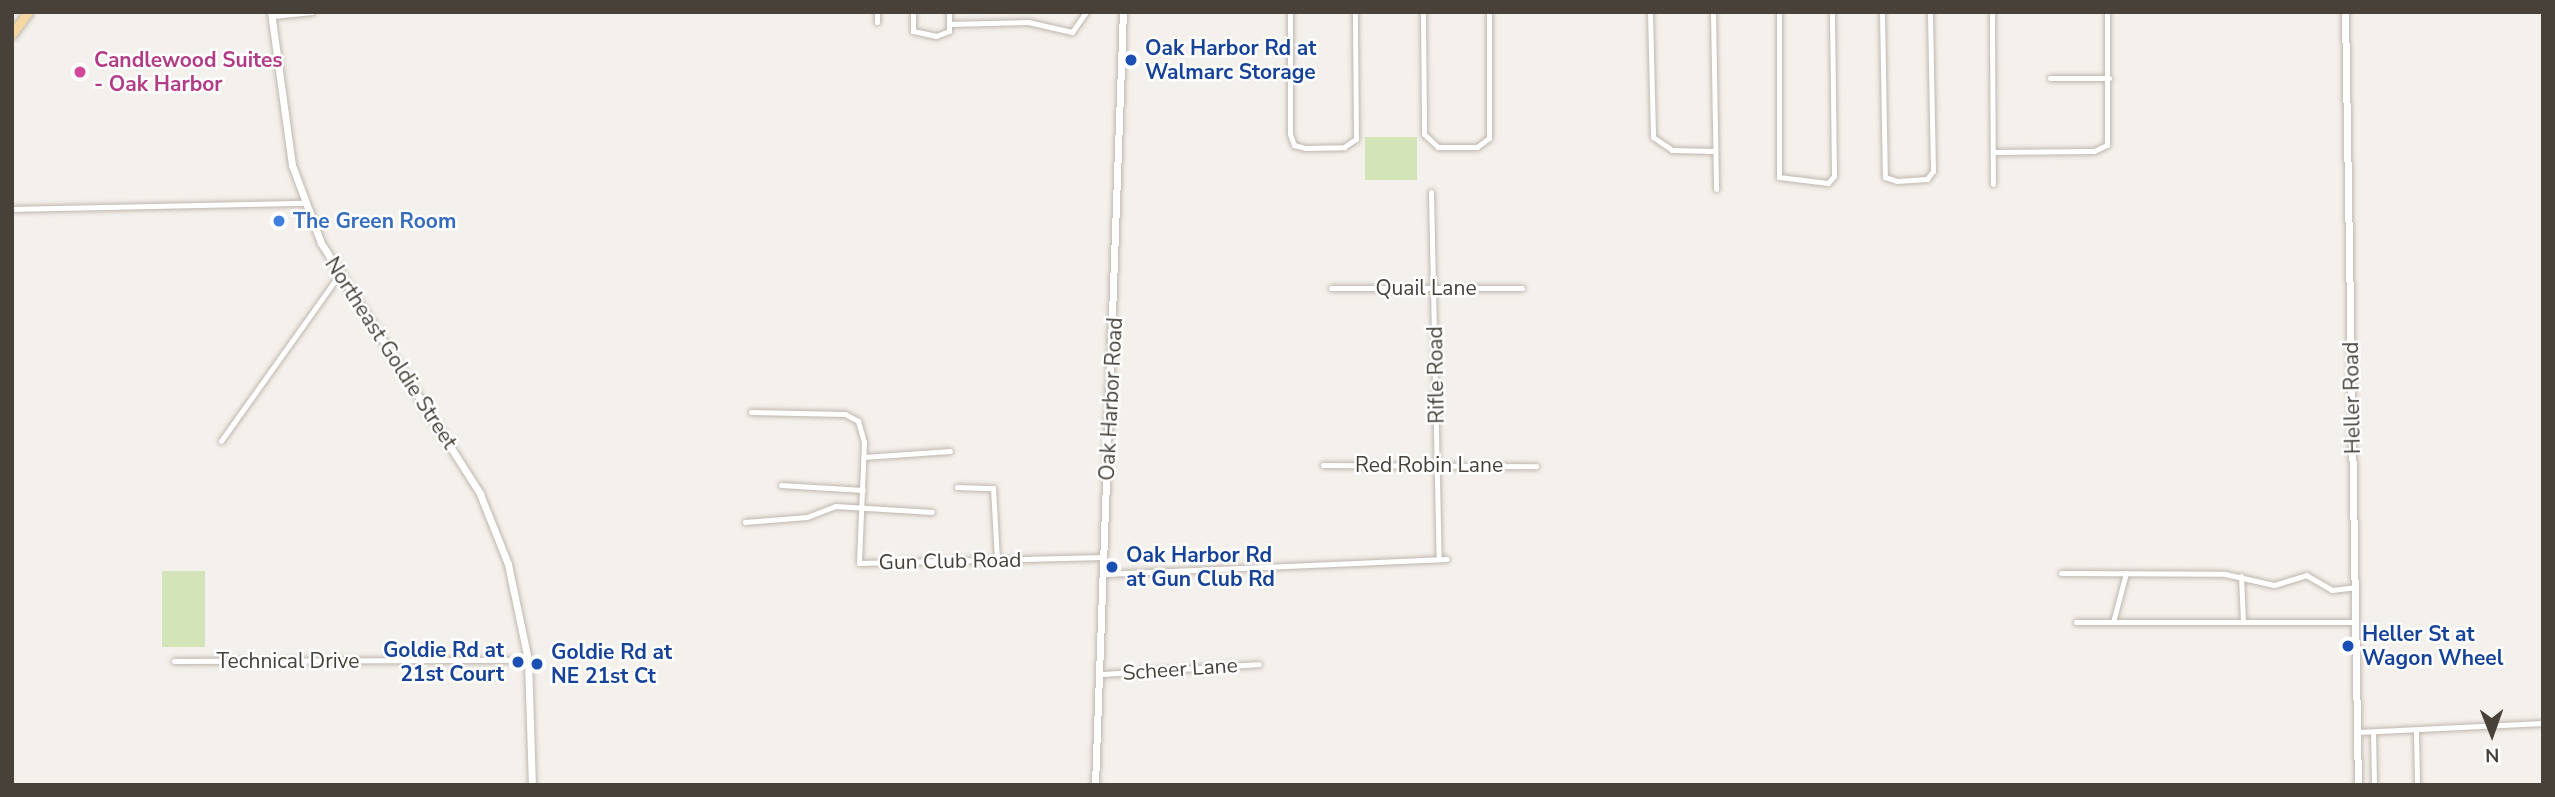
<!DOCTYPE html>
<style>
body{margin:0}
#map{position:relative;width:2555px;height:797px;overflow:hidden;background:#f4f0eb;font-family:"Nunito Sans",sans-serif}
div>[style]{position:absolute}
.green>*{inset:0;background:#d3e4b8;transform-origin:0 0}
.roads{filter:drop-shadow(0 0 2px #beb7ae) drop-shadow(0 0 2px #beb7ae)}
.minor>*{height:5px;margin:-2.5px;padding:0 2.5px;transform-origin:2.5px;border-radius:2.5px;background:#fff}
.tertiary>*{height:7px;margin:-3.5px;padding:0 3.5px;transform-origin:3.5px;border-radius:3.5px;background:#fff}
.primary>*{height:9px;margin:-4.5px;padding:0 4.5px;transform-origin:4.5px;border-radius:4.5px;background:#f4d7a3}
.dots>*{width:19px;height:19px;translate:-50% -50%;box-sizing:border-box;border:4px solid #fff;border-radius:50%}
span{translate:-50% -50%;white-space:nowrap;text-align:center;line-height:1.15;-webkit-text-stroke:5px #fff;paint-order:stroke}
.transit-label{font-size:21px;color:#164399;font-weight:700}
.left{translate:0 -50%;text-align:left}
.right{translate:-100% -50%;text-align:right}
.hotel-label{font-size:21px;color:#b23c85;font-weight:700}
.shop-label{font-size:21px;color:#366cbe;font-weight:700}
.street-label{font-size:21px;color:#474139}
.frame{position:absolute;inset:0;border:14px solid #474139;pointer-events:none}
.north{position:absolute;left:2457px;top:699px;width:70px;height:70px;-webkit-text-stroke:5px #fff;paint-order:stroke;rotate:179deg;font-size:19px;font-weight:700;line-height:28px;text-align:center;color:#474139}
.north::after{content:'';display:block;margin:auto;width:24px;height:32px;background:#474139;clip-path:polygon(50% 0,100% 100%,50% 72%,0 100%)}
</style>
<div id="map">
<div class="green">
<i style="left:1365px;top:137px;width:52px;height:43px"></i>
<i style="left:162px;top:571px;width:43px;height:76px"></i>
</div>
<div class="roads">
<div class="minor">
<i style="left:913px;top:12px;width:19px;rotate:90deg"></i>
<i style="left:913px;top:31px;width:24px;rotate:12deg"></i>
<i style="left:936px;top:36px;width:14px;rotate:-21deg"></i>
<i style="left:949px;top:31px;width:19px;rotate:-90deg"></i>
<i style="left:1290px;top:12px;width:122px;rotate:90deg"></i>
<i style="left:1290px;top:134px;width:12px;rotate:70deg"></i>
<i style="left:1294px;top:145px;width:11px;rotate:15deg"></i>
<i style="left:1305px;top:148px;width:39px;rotate:-1deg"></i>
<i style="left:1344px;top:147px;width:14px;rotate:-34deg"></i>
<i style="left:1356px;top:139px;width:127px;rotate:-90.5deg"></i>
<i style="left:1423px;top:12px;width:122px;rotate:89.5deg"></i>
<i style="left:1424px;top:134px;width:19px;rotate:43deg"></i>
<i style="left:1438px;top:147px;width:39px"></i>
<i style="left:1477px;top:147px;width:15px;rotate:-37deg"></i>
<i style="left:1489px;top:138px;width:126px;rotate:-90deg"></i>
<i style="left:1650px;top:12px;width:125px;rotate:88.6deg"></i>
<i style="left:1653px;top:137px;width:23px;rotate:34deg"></i>
<i style="left:1672px;top:150px;width:43px;rotate:1.3deg"></i>
<i style="left:1713px;top:12px;width:177px;rotate:89deg"></i>
<i style="left:1779px;top:12px;width:165px;rotate:90deg"></i>
<i style="left:1779px;top:177px;width:49px;rotate:7deg"></i>
<i style="left:1828px;top:183px;width:9px;rotate:-49deg"></i>
<i style="left:1834px;top:176px;width:164px;rotate:-90.7deg"></i>
<i style="left:1882px;top:12px;width:165px;rotate:89deg"></i>
<i style="left:1885px;top:177px;width:13px;rotate:18deg"></i>
<i style="left:1897px;top:181px;width:30px;rotate:-4deg"></i>
<i style="left:1927px;top:179px;width:10px;rotate:-53deg"></i>
<i style="left:1933px;top:171px;width:159px;rotate:-91.1deg"></i>
<i style="left:1992px;top:12px;width:172px;rotate:89.7deg"></i>
<i style="left:272px;top:16px;width:40px;rotate:-5.7deg"></i>
<i style="left:877px;top:22px;width:10px;rotate:-90deg"></i>
<i style="left:949px;top:24px;width:79px;rotate:-1.5deg"></i>
<i style="left:1028px;top:22px;width:45px;rotate:12.8deg"></i>
<i style="left:1072px;top:32px;width:24px;rotate:-55deg"></i>
<i style="left:2050px;top:78px;width:59px"></i>
<i style="left:1993px;top:152px;width:101px;rotate:-0.6deg"></i>
<i style="left:2094px;top:151px;width:14px;rotate:-25deg"></i>
<i style="left:2107px;top:145px;width:133px;rotate:-90deg"></i>
<i style="left:1431px;top:192px;width:367px;rotate:88.8deg"></i>
<i style="left:12px;top:209px;width:292px;rotate:-1.2deg"></i>
<i style="left:1331px;top:288px;width:191px"></i>
<i style="left:751px;top:412px;width:94px;rotate:1.2deg"></i>
<i style="left:845px;top:414px;width:15px;rotate:28deg"></i>
<i style="left:858px;top:421px;width:22px;rotate:74deg"></i>
<i style="left:864px;top:442px;width:121px;rotate:92.4deg"></i>
<i style="left:859px;top:563px;width:245px;rotate:-1.4deg"></i>
<i style="left:221px;top:441px;width:204px;rotate:-54.6deg"></i>
<i style="left:864px;top:457px;width:86px;rotate:-4deg"></i>
<i style="left:1323px;top:465px;width:213px;rotate:0.3deg"></i>
<i style="left:781px;top:485px;width:82px;rotate:3.5deg"></i>
<i style="left:957px;top:487px;width:36px;rotate:2deg"></i>
<i style="left:993px;top:488px;width:72px;rotate:86.8deg"></i>
<i style="left:745px;top:522px;width:62px;rotate:-4.6deg"></i>
<i style="left:807px;top:517px;width:30px;rotate:-21deg"></i>
<i style="left:835px;top:506px;width:97px;rotate:3.5deg"></i>
<i style="left:2061px;top:573px;width:164px;rotate:0.3deg"></i>
<i style="left:2225px;top:574px;width:50px;rotate:12.7deg"></i>
<i style="left:2274px;top:585px;width:34px;rotate:-17deg"></i>
<i style="left:2306px;top:575px;width:30px;rotate:30deg"></i>
<i style="left:2332px;top:590px;width:23px;rotate:-7deg"></i>
<i style="left:1103px;top:574px;width:344px;rotate:-2.5deg"></i>
<i style="left:2241px;top:576px;width:46px;rotate:87.5deg"></i>
<i style="left:2076px;top:622px;width:280px"></i>
<i style="left:2113px;top:622px;width:51px;rotate:-75.1deg"></i>
<i style="left:174px;top:661px;width:354px;rotate:-0.2deg"></i>
<i style="left:1101px;top:674px;width:158px;rotate:-3.6deg"></i>
<i style="left:2358px;top:732px;width:185px;rotate:-2.8deg"></i>
<i style="left:2373px;top:732px;width:53px;rotate:88.9deg"></i>
<i style="left:2416px;top:732px;width:53px;rotate:88.9deg"></i>
</div>
<div class="tertiary">
<i style="left:271px;top:12px;width:154px;rotate:82.2deg"></i>
<i style="left:292px;top:165px;width:83px;rotate:69.6deg"></i>
<i style="left:321px;top:243px;width:297px;rotate:57.6deg"></i>
<i style="left:480px;top:494px;width:75px;rotate:68.2deg"></i>
<i style="left:508px;top:564px;width:98px;rotate:78.2deg"></i>
<i style="left:528px;top:660px;width:125px;rotate:88.2deg"></i>
<i style="left:2345px;top:12px;width:773px;rotate:89.04deg"></i>
<i style="left:1095px;top:785px;width:774px;rotate:-87.93deg"></i>
</div>
<div class="primary">
<i style="left:12px;top:34px;width:27px;rotate:-54deg"></i>
</div>
</div>
<div class="dots">
<i style="left:1131px;top:60px;background:#1a4fb4"></i>
<i style="left:80px;top:72px;background:#d1479c"></i>
<i style="left:279px;top:221px;background:#3f7fe0"></i>
<i style="left:1112px;top:567px;background:#1a4fb4"></i>
<i style="left:2348px;top:646px;background:#1a4fb4"></i>
<i style="left:518px;top:662px;background:#1a4fb4"></i>
<i style="left:537px;top:664px;background:#1a4fb4"></i>
</div>
<div class="transit-label">
<span class="left" style="left:1145px;top:60px">Oak Harbor Rd at<br>Walmarc Storage</span>
<span class="left" style="left:1126px;top:567px">Oak Harbor Rd<br>at Gun Club Rd</span>
<span class="left" style="left:2362px;top:646px">Heller St at<br>Wagon Wheel</span>
<span class="right" style="left:504px;top:662px">Goldie Rd at<br>21st Court</span>
<span class="left" style="left:551px;top:664px">Goldie Rd at<br>NE 21st Ct</span>
</div>
<div class="hotel-label">
<span class="left" style="left:94px;top:72px">Candlewood Suites<br>- Oak Harbor</span>
</div>
<div class="shop-label">
<span class="left" style="left:293px;top:221px">The Green Room</span>
</div>
<div class="street-label">
<span style="left:1426px;top:288px">Quail Lane</span>
<span style="left:391px;top:353px;rotate:57deg">Northeast Goldie Street</span>
<span style="left:1436px;top:375px;rotate:-91deg">Rifle Road</span>
<span style="left:2352px;top:398px;rotate:-91deg">Heller Road</span>
<span style="left:1111px;top:399px;rotate:-87deg">Oak Harbor Road</span>
<span style="left:1429px;top:465px">Red Robin Lane</span>
<span style="left:950px;top:561px;rotate:-1deg">Gun Club Road</span>
<span style="left:288px;top:661px">Technical Drive</span>
<span style="left:1180px;top:669px;rotate:-4deg">Scheer Lane</span>
</div>
<div class="frame"></div>
<div class="north">N</div>
</div>
